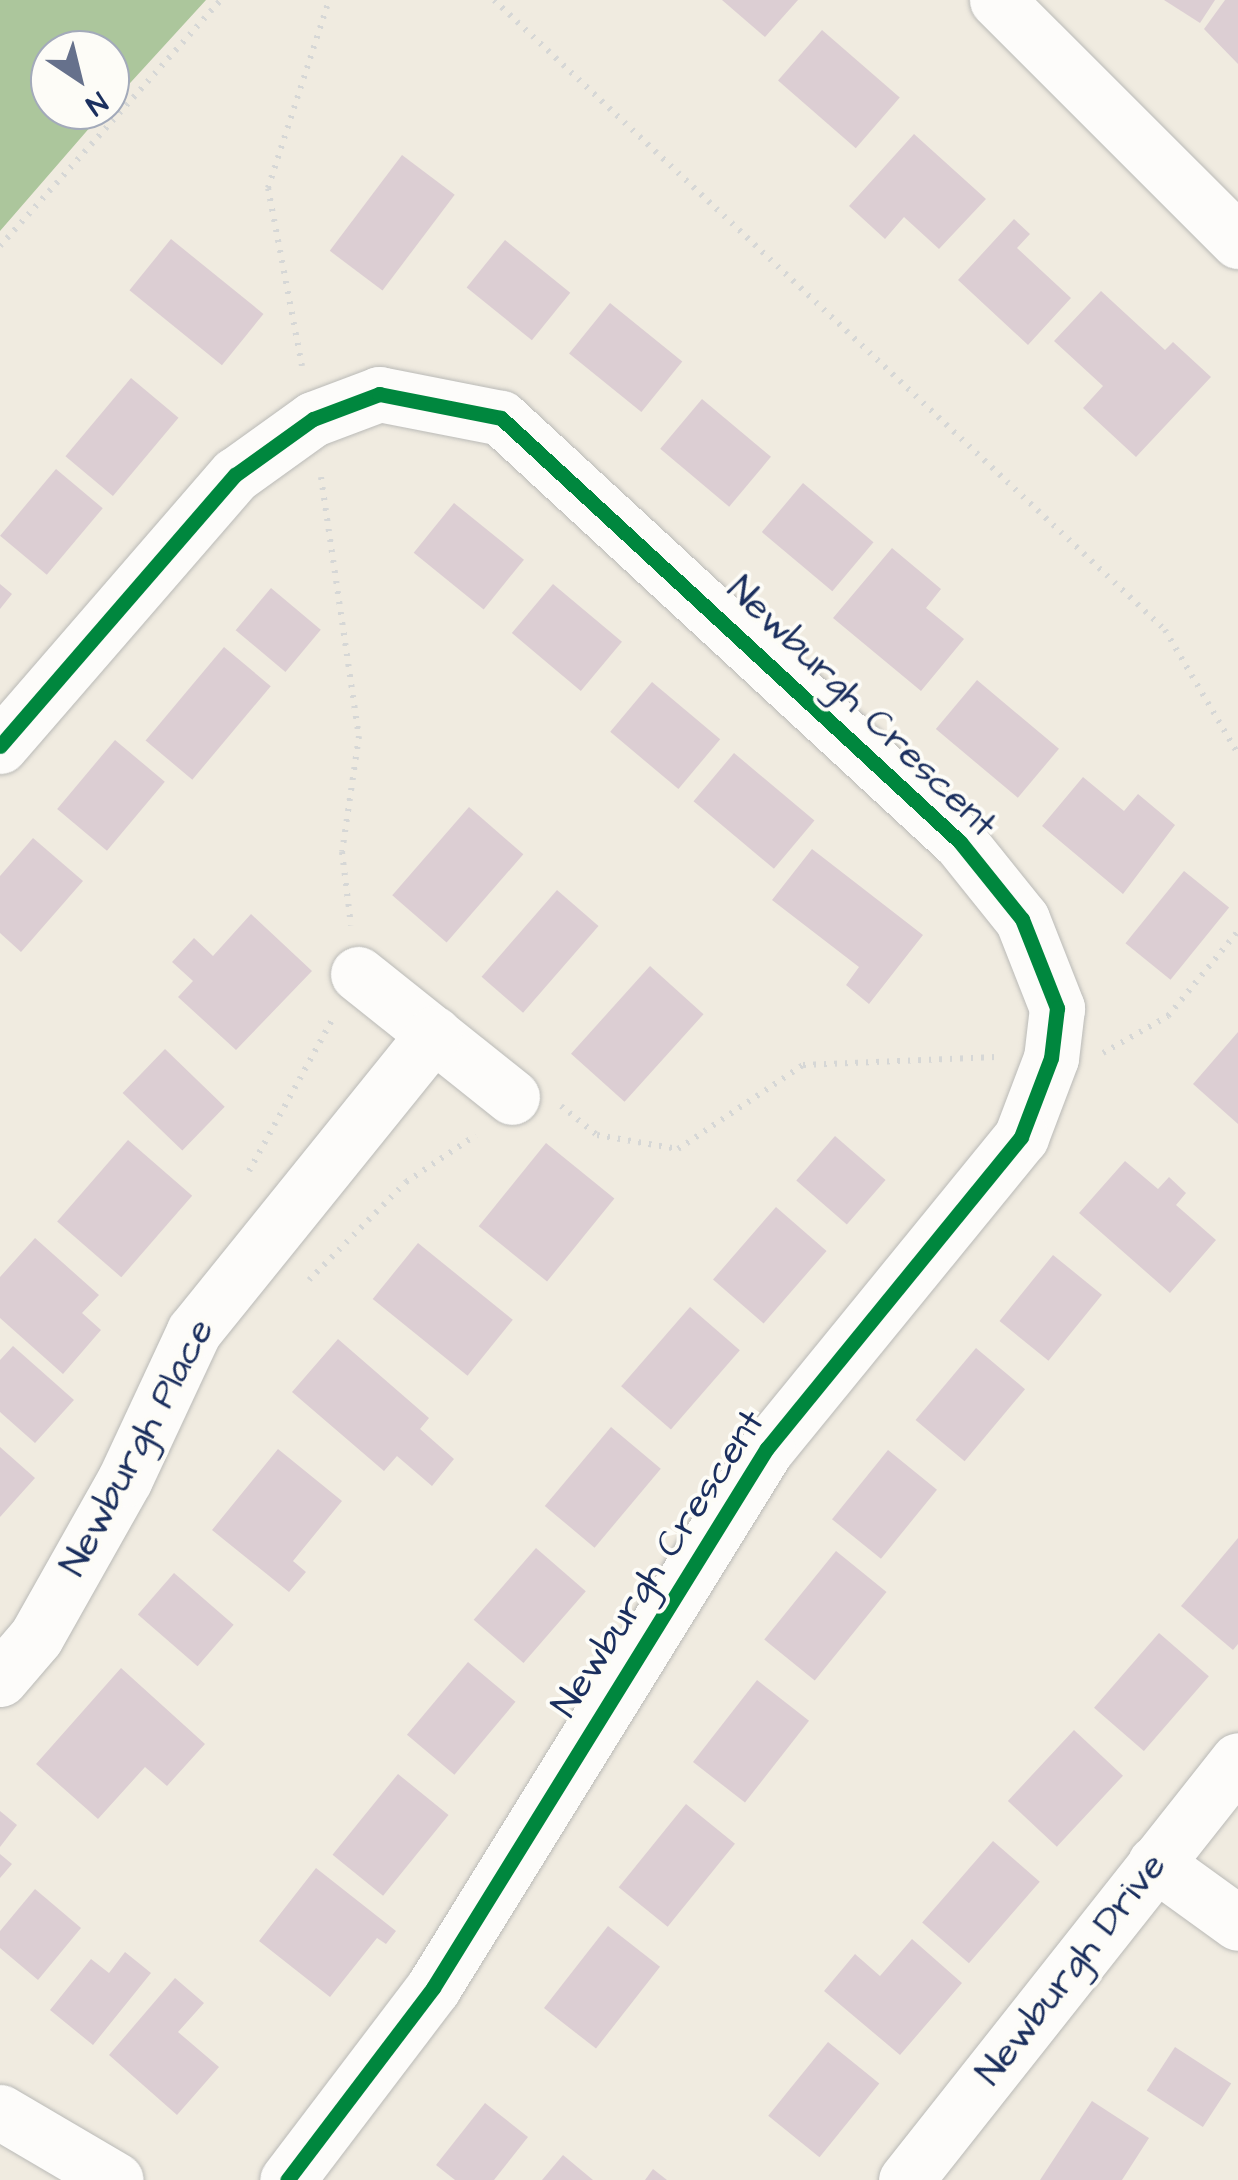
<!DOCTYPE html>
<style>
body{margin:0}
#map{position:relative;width:1238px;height:2180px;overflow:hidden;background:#f0ebe0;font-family:"Architects Daughter",sans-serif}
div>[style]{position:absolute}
.forest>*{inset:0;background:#acc69c}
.building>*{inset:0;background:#dcced3;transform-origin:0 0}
.path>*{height:6px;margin-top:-3px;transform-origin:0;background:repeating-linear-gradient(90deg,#d6d7d6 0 2.5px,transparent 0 10.5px)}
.roads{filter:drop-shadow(0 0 2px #babab7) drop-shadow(0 0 2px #babab7)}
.minor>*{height:55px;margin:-27.5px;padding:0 27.5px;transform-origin:27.5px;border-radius:27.5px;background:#fdfcfa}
.cycleway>*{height:15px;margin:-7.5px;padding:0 7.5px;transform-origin:7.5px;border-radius:7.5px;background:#00873e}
span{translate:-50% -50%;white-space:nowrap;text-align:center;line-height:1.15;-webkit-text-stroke:8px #fdfcf7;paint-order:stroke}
.street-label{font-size:38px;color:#1b2f5e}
.north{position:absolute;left:30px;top:30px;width:100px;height:100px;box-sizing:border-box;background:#fdfcf7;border:2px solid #a3aaba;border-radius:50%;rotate:145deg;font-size:28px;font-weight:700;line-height:40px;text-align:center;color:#1b2f5e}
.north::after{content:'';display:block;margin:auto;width:35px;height:45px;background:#66718c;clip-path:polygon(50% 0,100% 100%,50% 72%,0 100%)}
</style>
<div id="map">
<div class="forest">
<i style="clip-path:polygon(0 0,206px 0,110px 105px,110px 50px,50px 50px,50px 110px,105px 110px,0 231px)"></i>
</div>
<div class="building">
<i style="clip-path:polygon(722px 0,798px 0,765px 37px)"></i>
<i style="clip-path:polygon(1164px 0,1215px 0,1200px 23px)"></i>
<i style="clip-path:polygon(1225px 0,1238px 0,1238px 64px,1204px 29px)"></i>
<i style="left:822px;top:30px;width:103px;height:67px;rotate:41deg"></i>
<i style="clip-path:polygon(914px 134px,986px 199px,939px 249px,904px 217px,885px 239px,849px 206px)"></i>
<i style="left:402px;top:155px;width:66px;height:120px;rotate:37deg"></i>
<i style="clip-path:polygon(1014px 219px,1030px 234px,1017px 248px,1071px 298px,1028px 345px,958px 280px)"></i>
<i style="left:171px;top:239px;width:119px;height:66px;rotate:39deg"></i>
<i style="left:505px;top:240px;width:84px;height:61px;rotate:39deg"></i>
<i style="clip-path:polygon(1101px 291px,1165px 350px,1173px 342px,1211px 377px,1136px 457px,1083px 408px,1103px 386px,1054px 341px)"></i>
<i style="left:610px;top:303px;width:93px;height:65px;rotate:39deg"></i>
<i style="left:131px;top:378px;width:62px;height:102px;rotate:40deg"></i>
<i style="left:702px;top:399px;width:90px;height:65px;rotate:40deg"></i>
<i style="left:56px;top:469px;width:61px;height:87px;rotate:40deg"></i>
<i style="left:803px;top:483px;width:92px;height:64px;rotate:40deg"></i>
<i style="left:454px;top:503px;width:90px;height:64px;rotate:39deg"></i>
<i style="clip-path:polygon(892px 548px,941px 589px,926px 608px,964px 639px,921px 691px,833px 618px)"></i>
<i style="clip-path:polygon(0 584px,12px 594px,0 609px)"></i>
<i style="left:553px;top:584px;width:90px;height:64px;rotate:40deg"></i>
<i style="left:271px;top:588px;width:65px;height:55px;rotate:40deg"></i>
<i style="left:224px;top:647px;width:61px;height:122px;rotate:40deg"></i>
<i style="left:977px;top:680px;width:107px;height:64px;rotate:40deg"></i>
<i style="left:652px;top:682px;width:89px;height:65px;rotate:40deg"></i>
<i style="left:115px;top:740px;width:65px;height:90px;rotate:40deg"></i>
<i style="left:734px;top:753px;width:105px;height:63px;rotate:40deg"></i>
<i style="clip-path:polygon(1083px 777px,1124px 811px,1138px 794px,1175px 825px,1123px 894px,1042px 826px)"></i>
<i style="left:469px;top:807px;width:72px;height:117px;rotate:41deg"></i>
<i style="clip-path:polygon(33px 838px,83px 881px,21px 952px,0 933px,0 876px)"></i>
<i style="clip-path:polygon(812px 849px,923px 935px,869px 1004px,846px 985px,859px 967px,772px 900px)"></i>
<i style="left:1184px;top:871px;width:58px;height:93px;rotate:39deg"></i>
<i style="left:557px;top:890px;width:55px;height:115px;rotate:41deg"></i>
<i style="clip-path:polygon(251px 914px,312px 971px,236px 1050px,178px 997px,193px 981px,172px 962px,194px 938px,213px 956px)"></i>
<i style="left:650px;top:966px;width:72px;height:118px;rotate:42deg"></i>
<i style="clip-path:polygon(1238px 1032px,1238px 1124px,1193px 1084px)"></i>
<i style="left:165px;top:1049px;width:83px;height:61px;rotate:44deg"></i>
<i style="left:835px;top:1136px;width:67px;height:59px;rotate:41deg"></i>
<i style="left:128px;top:1140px;width:85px;height:108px;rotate:41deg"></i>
<i style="left:546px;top:1143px;width:88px;height:107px;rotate:39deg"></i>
<i style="clip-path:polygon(1125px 1161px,1158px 1189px,1169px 1177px,1186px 1193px,1176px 1205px,1216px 1240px,1170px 1293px,1079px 1213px)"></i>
<i style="left:776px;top:1207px;width:67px;height:96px;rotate:41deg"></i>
<i style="clip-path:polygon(35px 1238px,99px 1295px,82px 1313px,101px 1330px,63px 1374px,0 1318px,0 1277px)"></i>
<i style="left:418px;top:1243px;width:122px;height:72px;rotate:39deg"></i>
<i style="left:1053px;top:1255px;width:63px;height:85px;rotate:39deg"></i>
<i style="left:690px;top:1307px;width:66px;height:105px;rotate:41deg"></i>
<i style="clip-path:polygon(338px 1339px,429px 1418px,420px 1429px,454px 1459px,432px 1486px,397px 1456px,384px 1471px,292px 1392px)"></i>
<i style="clip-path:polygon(13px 1346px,74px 1400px,35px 1443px,0 1412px,0 1360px)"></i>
<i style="left:976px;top:1348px;width:64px;height:94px;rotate:40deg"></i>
<i style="left:611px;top:1427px;width:65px;height:103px;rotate:40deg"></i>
<i style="clip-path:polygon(0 1447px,35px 1478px,0 1517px)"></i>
<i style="clip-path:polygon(278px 1449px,342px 1501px,293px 1561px,306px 1572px,289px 1592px,212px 1530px)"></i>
<i style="left:888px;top:1450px;width:63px;height:89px;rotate:39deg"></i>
<i style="clip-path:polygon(1238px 1538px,1238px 1644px,1233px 1650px,1181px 1606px)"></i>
<i style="left:536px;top:1548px;width:66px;height:95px;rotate:41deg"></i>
<i style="left:836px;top:1551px;width:65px;height:114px;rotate:39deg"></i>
<i style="left:174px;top:1573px;width:79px;height:55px;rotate:41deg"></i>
<i style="left:1159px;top:1633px;width:66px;height:99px;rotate:41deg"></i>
<i style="left:468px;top:1662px;width:62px;height:95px;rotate:40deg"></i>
<i style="clip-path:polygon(121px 1668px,205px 1744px,167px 1786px,145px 1767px,98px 1819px,36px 1764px)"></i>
<i style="left:757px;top:1680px;width:66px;height:104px;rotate:38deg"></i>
<i style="left:1074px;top:1730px;width:67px;height:97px;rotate:43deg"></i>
<i style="left:398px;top:1774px;width:65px;height:104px;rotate:39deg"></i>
<i style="left:686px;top:1804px;width:63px;height:107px;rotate:39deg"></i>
<i style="clip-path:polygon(0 1811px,17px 1825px,0 1847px)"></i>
<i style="left:993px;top:1841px;width:62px;height:108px;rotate:41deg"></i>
<i style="clip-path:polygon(0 1854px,12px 1864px,0 1878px)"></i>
<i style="clip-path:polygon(316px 1868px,396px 1931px,386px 1944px,377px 1938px,330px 1997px,259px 1941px)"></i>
<i style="clip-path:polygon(35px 1889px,81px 1928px,38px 1980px,0 1948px,0 1931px)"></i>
<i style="left:608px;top:1926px;width:66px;height:104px;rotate:38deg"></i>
<i style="clip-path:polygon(912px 1939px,962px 1983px,900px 2055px,824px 1991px,855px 1954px,880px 1976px)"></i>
<i style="clip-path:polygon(125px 1952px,151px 1973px,93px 2045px,50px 2010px,91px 1959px,109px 1973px)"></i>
<i style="clip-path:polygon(175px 1978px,204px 2003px,178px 2032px,219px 2067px,177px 2115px,109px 2055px)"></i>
<i style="left:828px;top:2042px;width:66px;height:95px;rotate:39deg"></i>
<i style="left:1175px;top:2047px;width:67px;height:52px;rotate:33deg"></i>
<i style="clip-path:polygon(1092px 2101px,1149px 2138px,1122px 2180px,1040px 2180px)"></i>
<i style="clip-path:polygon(485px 2103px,528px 2137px,494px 2180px,455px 2180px,436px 2165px)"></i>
<i style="clip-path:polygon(563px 2155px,593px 2180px,542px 2180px)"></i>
<i style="clip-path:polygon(653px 2169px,667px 2180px,645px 2180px)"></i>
</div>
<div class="path">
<i style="left:494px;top:0;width:920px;rotate:43.19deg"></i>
<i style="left:1165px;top:630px;width:144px;rotate:59.5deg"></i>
<i style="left:0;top:246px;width:331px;rotate:-48.1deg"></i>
<i style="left:302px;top:366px;width:181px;rotate:-100.8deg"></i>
<i style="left:268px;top:188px;width:198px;rotate:-72deg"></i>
<i style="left:321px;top:477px;width:262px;rotate:81.7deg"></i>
<i style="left:359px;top:736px;width:117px;rotate:98.3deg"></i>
<i style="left:342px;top:852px;width:74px;rotate:83deg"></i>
<i style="left:1103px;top:1053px;width:75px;rotate:-29.6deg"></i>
<i style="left:1168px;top:1016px;width:110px;rotate:-50.5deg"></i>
<i style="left:561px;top:1106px;width:46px;rotate:38.9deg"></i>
<i style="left:597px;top:1135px;width:82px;rotate:9.8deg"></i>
<i style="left:678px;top:1149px;width:151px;rotate:-33.9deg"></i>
<i style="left:803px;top:1065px;width:193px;rotate:-2.4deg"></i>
<i style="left:249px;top:1171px;width:172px;rotate:-61.2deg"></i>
<i style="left:309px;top:1280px;width:138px;rotate:-45.3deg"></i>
<i style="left:406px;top:1182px;width:84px;rotate:-33.9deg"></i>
</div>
<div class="roads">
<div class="minor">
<i style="left:997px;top:0;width:341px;rotate:45deg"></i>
<i style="left:0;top:746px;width:359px;rotate:-49.1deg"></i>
<i style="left:235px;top:475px;width:96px;rotate:-35.7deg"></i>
<i style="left:313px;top:419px;width:71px;rotate:-20.7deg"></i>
<i style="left:379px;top:394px;width:124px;rotate:11.1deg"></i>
<i style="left:501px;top:418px;width:625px;rotate:42.73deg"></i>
<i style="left:960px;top:842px;width:99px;rotate:51.2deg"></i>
<i style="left:1022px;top:919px;width:96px;rotate:68.5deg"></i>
<i style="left:1057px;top:1008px;width:50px;rotate:96.8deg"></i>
<i style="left:1051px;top:1058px;width:85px;rotate:110.8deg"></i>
<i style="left:1021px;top:1137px;width:402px;rotate:129.2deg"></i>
<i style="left:767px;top:1448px;width:635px;rotate:121.74deg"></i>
<i style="left:433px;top:1988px;width:241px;rotate:127.2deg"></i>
<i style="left:358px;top:974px;width:197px;rotate:38.6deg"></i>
<i style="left:0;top:1679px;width:55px;rotate:-49.4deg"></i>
<i style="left:36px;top:1637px;width:181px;rotate:-60.6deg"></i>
<i style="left:125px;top:1479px;width:163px;rotate:-65deg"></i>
<i style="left:194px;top:1331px;width:382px;rotate:-51.1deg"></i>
<i style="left:1155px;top:1863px;width:102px;rotate:35.9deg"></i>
<i style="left:0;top:2112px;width:134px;rotate:30.4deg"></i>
<i style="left:906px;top:2180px;width:535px;rotate:-51.67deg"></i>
</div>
</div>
<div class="cycleway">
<i style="left:0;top:746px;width:359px;rotate:-49.1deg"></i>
<i style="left:235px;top:475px;width:96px;rotate:-35.7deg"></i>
<i style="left:313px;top:419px;width:71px;rotate:-20.7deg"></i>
<i style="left:379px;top:394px;width:124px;rotate:11.1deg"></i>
<i style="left:501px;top:418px;width:625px;rotate:42.73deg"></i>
<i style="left:960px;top:842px;width:99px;rotate:51.2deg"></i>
<i style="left:1022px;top:919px;width:96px;rotate:68.5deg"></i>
<i style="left:1057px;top:1008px;width:50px;rotate:96.8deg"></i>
<i style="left:1051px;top:1058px;width:85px;rotate:110.8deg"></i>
<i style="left:1021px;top:1137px;width:402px;rotate:129.2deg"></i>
<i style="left:767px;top:1448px;width:635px;rotate:121.74deg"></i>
<i style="left:433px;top:1988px;width:241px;rotate:127.2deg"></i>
</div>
<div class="street-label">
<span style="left:861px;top:708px;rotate:44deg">Newburgh Crescent</span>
<span style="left:138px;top:1448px;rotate:-62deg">Newburgh Place</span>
<span style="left:659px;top:1564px;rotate:-57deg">Newburgh Crescent</span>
<span style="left:1072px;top:1970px;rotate:-52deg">Newburgh Drive</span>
</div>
<div class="north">N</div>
</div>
